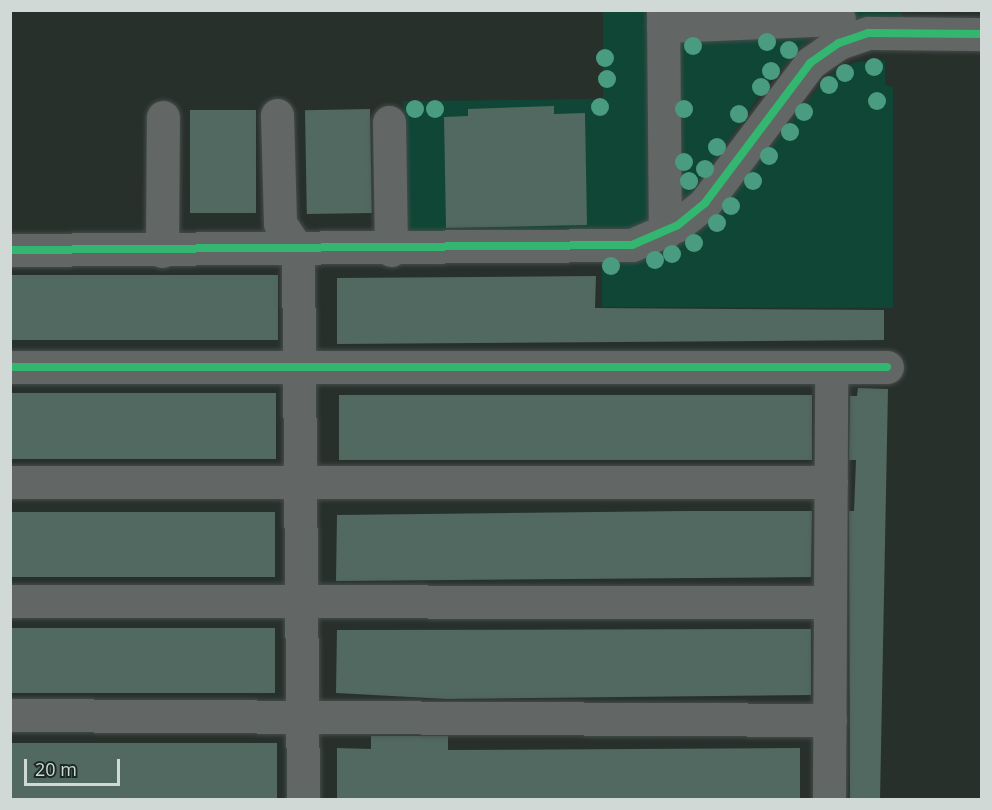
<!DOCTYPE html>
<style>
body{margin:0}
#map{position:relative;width:992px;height:810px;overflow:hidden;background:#28302c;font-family:"Open Sans",sans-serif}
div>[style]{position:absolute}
.green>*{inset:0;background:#0f4636}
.building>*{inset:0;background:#516960;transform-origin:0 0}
.roads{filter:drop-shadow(0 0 2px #464d4b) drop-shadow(0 0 2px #464d4b)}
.minor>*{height:33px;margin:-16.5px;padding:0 16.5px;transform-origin:16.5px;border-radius:16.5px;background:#626765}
.cycleway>*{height:8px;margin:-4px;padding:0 4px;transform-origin:4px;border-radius:4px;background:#33b770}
.trees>*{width:18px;height:18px;margin:-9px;border-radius:50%;background:#4a9c80}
span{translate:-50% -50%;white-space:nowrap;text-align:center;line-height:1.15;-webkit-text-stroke:6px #1a2923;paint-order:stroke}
.frame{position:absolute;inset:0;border:12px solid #d0d9d5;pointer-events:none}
.scale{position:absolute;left:24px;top:759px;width:96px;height:27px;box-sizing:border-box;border:3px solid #d0d9d5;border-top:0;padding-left:8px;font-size:18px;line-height:21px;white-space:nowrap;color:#d0d9d5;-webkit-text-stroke:4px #1a2923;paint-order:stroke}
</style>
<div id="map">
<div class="green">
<i style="clip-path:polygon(603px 11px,902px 11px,902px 17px,846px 20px,813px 35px,765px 87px,691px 196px,634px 230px,416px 232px,408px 226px,403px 101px,603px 99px)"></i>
<i style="clip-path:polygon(885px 60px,885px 85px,893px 87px,893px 308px,602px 307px,602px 262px,712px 217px,828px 76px,855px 62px)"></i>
</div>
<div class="building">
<i style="clip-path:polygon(554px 106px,554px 114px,585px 113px,587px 225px,446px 228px,444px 117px,468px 116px,468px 109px)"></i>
<i style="left:370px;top:109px;width:104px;height:65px;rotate:89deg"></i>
<i style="left:190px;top:110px;width:66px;height:103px"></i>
<i style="left:10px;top:275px;width:268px;height:65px"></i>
<i style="clip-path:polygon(596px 276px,595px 308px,884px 310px,884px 340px,337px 344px,337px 278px)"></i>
<i style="clip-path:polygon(858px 388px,888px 389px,880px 800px,850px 800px,849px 511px,854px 511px,856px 460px,849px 460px,850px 396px,857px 396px)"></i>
<i style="left:10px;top:393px;width:266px;height:66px"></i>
<i style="left:339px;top:395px;width:473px;height:65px"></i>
<i style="clip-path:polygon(687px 511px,812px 511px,811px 577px,336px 581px,337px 515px)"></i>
<i style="left:10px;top:512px;width:265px;height:65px"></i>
<i style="left:10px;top:628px;width:265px;height:65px"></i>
<i style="clip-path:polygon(811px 629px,811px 695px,447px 699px,336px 693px,337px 630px)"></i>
<i style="clip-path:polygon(371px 736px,448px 736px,448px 750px,800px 748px,800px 800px,337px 800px,337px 748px,371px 749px)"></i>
<i style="left:10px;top:743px;width:267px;height:57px"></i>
</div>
<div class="roads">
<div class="minor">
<i style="left:663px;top:10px;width:223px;rotate:89.5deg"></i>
<i style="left:663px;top:26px;width:176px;rotate:-2.3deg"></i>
<i style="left:277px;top:115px;width:108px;rotate:88.4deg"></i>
<i style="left:280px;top:223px;width:33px;rotate:57deg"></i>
<i style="left:298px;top:251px;width:549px;rotate:89.48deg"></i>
<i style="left:389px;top:122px;width:128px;rotate:89.1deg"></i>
<i style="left:10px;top:250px;width:622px;rotate:-0.46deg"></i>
<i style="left:632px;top:245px;width:50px;rotate:-23.5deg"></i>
<i style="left:678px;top:225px;width:35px;rotate:-39deg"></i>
<i style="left:705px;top:203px;width:175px;rotate:-53.1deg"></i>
<i style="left:810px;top:63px;width:35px;rotate:-35deg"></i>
<i style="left:839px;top:43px;width:31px;rotate:-19deg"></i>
<i style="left:868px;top:33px;width:114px;rotate:0.5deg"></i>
<i style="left:162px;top:251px;width:134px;rotate:-89.6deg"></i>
<i style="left:10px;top:367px;width:877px"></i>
<i style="left:10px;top:482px;width:821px"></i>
<i style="left:10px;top:601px;width:820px;rotate:0.07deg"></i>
<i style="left:10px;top:715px;width:820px;rotate:0.35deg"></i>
<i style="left:829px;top:800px;width:432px;rotate:-89.7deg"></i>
</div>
</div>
<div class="cycleway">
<i style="left:10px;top:250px;width:622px;rotate:-0.46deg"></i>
<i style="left:632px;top:245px;width:50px;rotate:-23.5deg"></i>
<i style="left:678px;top:225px;width:35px;rotate:-39deg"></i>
<i style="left:705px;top:203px;width:175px;rotate:-53.1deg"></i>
<i style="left:810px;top:63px;width:35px;rotate:-35deg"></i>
<i style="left:839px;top:43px;width:31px;rotate:-19deg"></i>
<i style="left:868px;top:33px;width:114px;rotate:0.5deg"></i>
<i style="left:10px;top:367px;width:877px"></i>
</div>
<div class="trees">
<i style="left:767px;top:42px"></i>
<i style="left:693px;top:46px"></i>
<i style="left:789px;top:50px"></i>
<i style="left:605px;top:58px"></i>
<i style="left:874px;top:67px"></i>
<i style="left:771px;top:71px"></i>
<i style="left:845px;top:73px"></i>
<i style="left:607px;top:79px"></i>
<i style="left:829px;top:85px"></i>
<i style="left:761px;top:87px"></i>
<i style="left:877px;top:101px"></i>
<i style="left:600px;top:107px"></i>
<i style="left:415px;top:109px"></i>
<i style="left:435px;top:109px"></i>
<i style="left:684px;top:109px"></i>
<i style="left:804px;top:112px"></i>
<i style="left:739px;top:114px"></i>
<i style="left:790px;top:132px"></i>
<i style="left:717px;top:147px"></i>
<i style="left:769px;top:156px"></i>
<i style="left:684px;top:162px"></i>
<i style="left:705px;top:169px"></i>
<i style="left:689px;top:181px"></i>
<i style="left:753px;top:181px"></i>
<i style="left:731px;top:206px"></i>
<i style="left:717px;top:223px"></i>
<i style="left:694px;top:243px"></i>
<i style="left:672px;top:254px"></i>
<i style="left:655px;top:260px"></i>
<i style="left:611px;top:266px"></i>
</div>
<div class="frame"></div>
<div class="scale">20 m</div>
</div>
